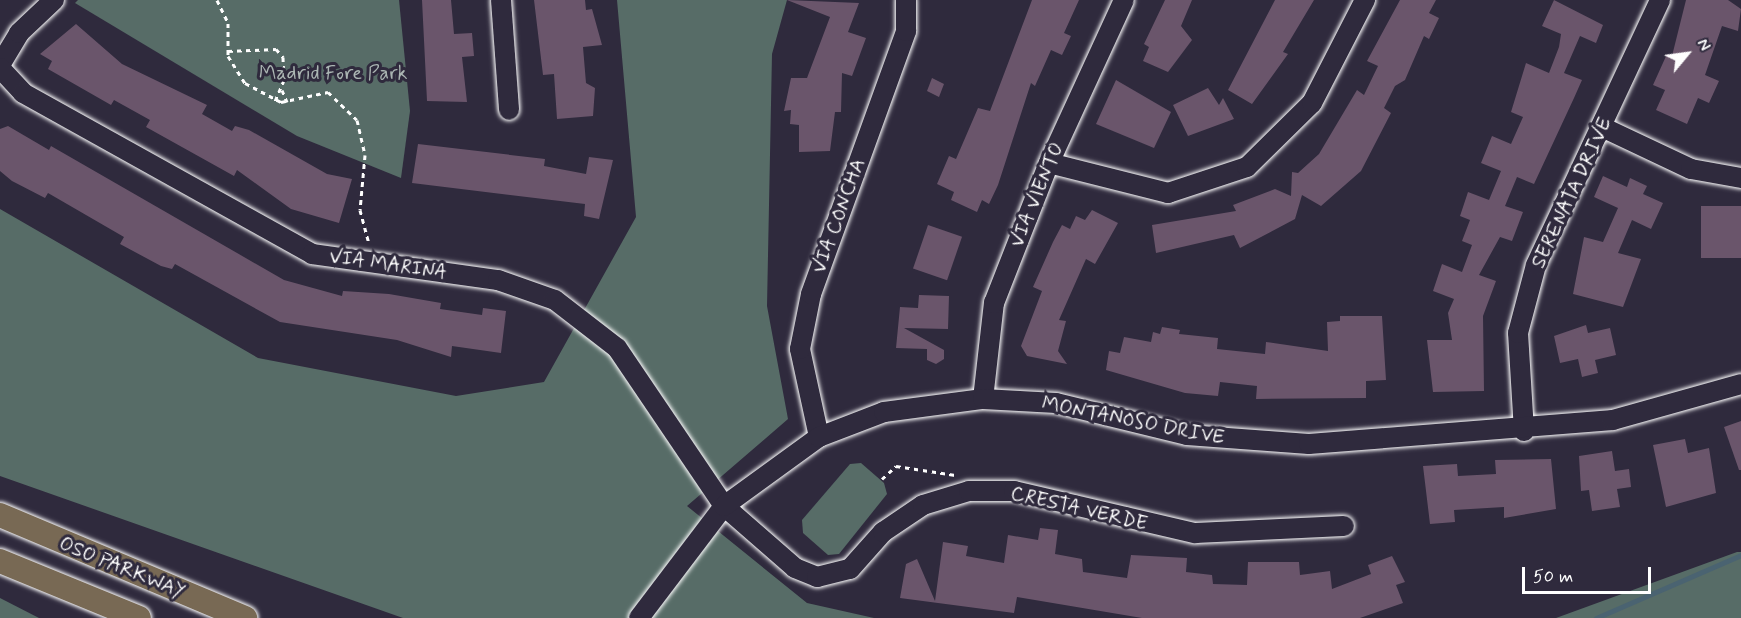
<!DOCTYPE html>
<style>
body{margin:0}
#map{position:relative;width:1741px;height:618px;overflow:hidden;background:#2f2a3d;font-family:Mynerve,sans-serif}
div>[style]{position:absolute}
.green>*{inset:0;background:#576c67}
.stream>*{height:5px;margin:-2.5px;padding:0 2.5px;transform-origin:2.5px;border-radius:2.5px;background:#4a6371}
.building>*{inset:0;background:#6a556b;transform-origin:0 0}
.path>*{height:3px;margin-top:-1.5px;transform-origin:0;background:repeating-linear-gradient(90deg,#fff 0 4.5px,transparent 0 9px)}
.roads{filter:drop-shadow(0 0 2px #fff) drop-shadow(0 0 2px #fff)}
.minor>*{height:20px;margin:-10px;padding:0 10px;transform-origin:10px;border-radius:10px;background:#2f2a3d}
.major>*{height:24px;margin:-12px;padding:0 12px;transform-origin:12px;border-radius:12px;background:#786954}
span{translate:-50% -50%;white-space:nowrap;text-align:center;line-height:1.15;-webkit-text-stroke:6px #2f2a3d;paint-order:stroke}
.park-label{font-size:20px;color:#abb6b3}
.street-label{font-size:20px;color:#fff}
.north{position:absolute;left:1657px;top:24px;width:60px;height:60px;-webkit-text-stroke:4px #2f2a3d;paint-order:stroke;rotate:61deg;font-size:16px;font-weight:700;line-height:24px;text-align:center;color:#fff}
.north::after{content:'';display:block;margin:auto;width:21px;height:27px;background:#fff;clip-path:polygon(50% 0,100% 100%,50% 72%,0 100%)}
.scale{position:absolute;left:1522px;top:567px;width:129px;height:27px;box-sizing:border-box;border:3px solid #fff;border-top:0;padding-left:8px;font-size:18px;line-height:21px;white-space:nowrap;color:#fff;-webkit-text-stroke:4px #2f2a3d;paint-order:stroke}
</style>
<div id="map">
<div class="green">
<i style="clip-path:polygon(78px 0,399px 0,410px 111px,401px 178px,297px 136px,75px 3px)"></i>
<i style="clip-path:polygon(617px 0,787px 0,772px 54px,767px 306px,788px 419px,687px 506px,807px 603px,874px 618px,403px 618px,0 476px,0 209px,258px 358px,456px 396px,544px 382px,636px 217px)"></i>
<i style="clip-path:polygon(861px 463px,884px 483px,887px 494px,839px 554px,828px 555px,803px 533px,802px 520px,850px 464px)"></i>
<i style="clip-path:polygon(1737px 552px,1741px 552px,1741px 618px,1556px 618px)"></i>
<i style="clip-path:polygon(0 598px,39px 618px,0 618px)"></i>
</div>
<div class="stream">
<i style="left:1596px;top:618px;width:158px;rotate:-23.5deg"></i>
</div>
<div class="building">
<i style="clip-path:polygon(422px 0,451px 0,454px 34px,472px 33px,474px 56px,462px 57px,467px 102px,427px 101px)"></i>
<i style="clip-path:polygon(534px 0,585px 0,586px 10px,592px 9px,602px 45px,583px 47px,586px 83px,595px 88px,593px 116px,557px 119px,554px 74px,543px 75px)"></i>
<i style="clip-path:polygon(787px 0,859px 3px,848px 32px,866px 38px,852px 76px,842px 73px,841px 112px,835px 112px,830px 151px,799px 152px,799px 125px,790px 124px,791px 110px,784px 111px,791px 78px,807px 78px,830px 17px)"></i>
<i style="clip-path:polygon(1032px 0,1079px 0,1064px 33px,1071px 36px,1062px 55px,1051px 50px,1035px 86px,1031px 83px,998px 185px,989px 204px,982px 200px,977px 212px,951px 200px,954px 192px,937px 184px,949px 156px,956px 159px,978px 108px,990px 111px)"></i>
<i style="clip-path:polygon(1165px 0,1192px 0,1181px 26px,1192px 40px,1168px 72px,1143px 61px,1149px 47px,1144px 44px)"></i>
<i style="clip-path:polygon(1275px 0,1314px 0,1283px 52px,1288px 54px,1252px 104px,1228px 90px)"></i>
<i style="clip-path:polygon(1400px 0,1436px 0,1429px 13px,1439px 18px,1429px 39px,1424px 36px,1405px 80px,1395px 86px,1384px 108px,1391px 113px,1361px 171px,1321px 206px,1302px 195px,1295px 219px,1240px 248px,1234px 235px,1156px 253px,1152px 225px,1236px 211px,1233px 205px,1275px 189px,1291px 196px,1292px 172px,1298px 173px,1319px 154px,1357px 90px,1364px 95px,1378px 66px,1367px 61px)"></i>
<i style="clip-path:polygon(1554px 0,1603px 25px,1596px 43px,1580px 36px,1564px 73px,1582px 80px,1574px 98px,1534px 184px,1517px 177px,1505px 206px,1523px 212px,1512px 241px,1500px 237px,1479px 275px,1496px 281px,1483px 316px,1484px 391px,1433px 392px,1427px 340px,1452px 340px,1448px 313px,1454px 299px,1433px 291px,1442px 264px,1462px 272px,1472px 245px,1462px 241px,1470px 220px,1460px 216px,1468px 192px,1489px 200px,1501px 171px,1481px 163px,1492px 136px,1511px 144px,1523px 117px,1511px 112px,1526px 63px,1549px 73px,1559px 47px,1561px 34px,1542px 26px)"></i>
<i style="clip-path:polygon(1686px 0,1728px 0,1741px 9px,1738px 31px,1722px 26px,1705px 75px,1719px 81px,1709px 103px,1698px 98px,1687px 124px,1656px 110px,1665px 90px,1653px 85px,1667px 54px,1672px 56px)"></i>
<i style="clip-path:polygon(76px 24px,122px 64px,207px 105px,202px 114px,232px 131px,235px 126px,249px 130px,327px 174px,352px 179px,339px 223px,291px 209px,237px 170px,234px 176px,146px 127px,150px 120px,114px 100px,111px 105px,48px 69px,52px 61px,40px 54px)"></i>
<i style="clip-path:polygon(932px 78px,944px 84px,939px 97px,927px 91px)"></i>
<i style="clip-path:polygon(1116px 80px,1171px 112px,1154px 148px,1096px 124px)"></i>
<i style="clip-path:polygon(1208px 88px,1219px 105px,1223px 98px,1234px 119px,1188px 136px,1173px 105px)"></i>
<i style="clip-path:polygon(8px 126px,49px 150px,51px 146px,284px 280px,342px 296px,343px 291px,389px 294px,441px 303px,440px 309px,482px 315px,483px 308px,506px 311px,501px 353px,452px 346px,451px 357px,397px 340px,280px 322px,175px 264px,172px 269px,161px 266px,120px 244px,124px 237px,48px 193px,45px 198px,12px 181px,0 171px,0 129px)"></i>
<i style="clip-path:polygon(418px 144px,545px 159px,544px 166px,586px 174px,589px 157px,613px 160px,599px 219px,584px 216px,585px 204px,412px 183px)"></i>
<i style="clip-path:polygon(1603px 176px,1627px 187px,1630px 178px,1647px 186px,1643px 194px,1663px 203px,1651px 229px,1632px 220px,1618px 253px,1641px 259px,1623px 307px,1573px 294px,1584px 237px,1603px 242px,1618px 208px,1594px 197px)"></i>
<i style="left:1741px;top:206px;width:52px;height:40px;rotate:90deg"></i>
<i style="clip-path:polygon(1092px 210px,1118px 223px,1095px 264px,1086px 259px,1059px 320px,1066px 321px,1058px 351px,1067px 364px,1027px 356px,1021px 346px,1042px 291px,1033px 287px,1053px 242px,1062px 225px,1070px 229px,1076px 216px,1085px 220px)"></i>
<i style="left:928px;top:225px;width:36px;height:46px;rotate:19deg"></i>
<i style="clip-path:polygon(919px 295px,949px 296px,948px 329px,904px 328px,944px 350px,944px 359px,936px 364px,927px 360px,927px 349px,896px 348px,900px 307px,918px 308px)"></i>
<i style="clip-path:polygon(1340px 316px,1382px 316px,1386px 380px,1366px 381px,1366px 398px,1256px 399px,1257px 386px,1220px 382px,1218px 396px,1185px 393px,1106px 370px,1109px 351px,1120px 353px,1124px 337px,1151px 342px,1153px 332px,1160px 334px,1162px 327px,1180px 330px,1179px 334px,1218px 338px,1217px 349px,1265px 354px,1266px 342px,1328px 351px,1327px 322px,1340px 321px)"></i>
<i style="clip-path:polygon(1586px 325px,1588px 333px,1610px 328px,1616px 355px,1595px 360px,1598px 373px,1582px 377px,1578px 359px,1560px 363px,1554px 336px)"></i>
<i style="clip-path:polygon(1741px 421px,1741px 470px,1739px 470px,1724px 427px)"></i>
<i style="clip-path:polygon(1685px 439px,1688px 453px,1709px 448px,1716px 493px,1666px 507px,1653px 445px)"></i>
<i style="clip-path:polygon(1612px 451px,1615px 471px,1629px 469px,1631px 487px,1617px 489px,1620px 507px,1592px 511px,1589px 490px,1581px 491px,1579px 456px)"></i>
<i style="clip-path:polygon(1551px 459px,1556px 509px,1504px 518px,1504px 507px,1454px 510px,1455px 522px,1430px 524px,1423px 466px,1457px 464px,1458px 476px,1496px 474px,1495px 460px)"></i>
<i style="clip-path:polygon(1040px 528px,1058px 530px,1055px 554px,1082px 559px,1083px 572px,1127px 578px,1131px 555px,1187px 558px,1186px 572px,1212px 575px,1213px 584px,1247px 585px,1248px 562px,1299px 562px,1300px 575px,1330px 571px,1332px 589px,1371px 574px,1368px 565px,1392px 556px,1405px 582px,1396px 585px,1403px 603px,1360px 618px,1142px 618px,1017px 597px,1014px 613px,900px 598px,906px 564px,917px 559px,935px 601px,943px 542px,968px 546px,966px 556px,1004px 563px,1008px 535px,1038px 540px)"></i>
</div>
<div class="path">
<i style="left:217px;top:0;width:25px;rotate:64deg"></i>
<i style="left:228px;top:23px;width:33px;rotate:90deg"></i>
<i style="left:228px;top:56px;width:32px;rotate:58deg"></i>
<i style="left:245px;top:83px;width:41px;rotate:27.8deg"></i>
<i style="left:281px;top:102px;width:48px;rotate:-12deg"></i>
<i style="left:328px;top:92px;width:40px;rotate:44deg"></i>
<i style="left:357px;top:120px;width:36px;rotate:77deg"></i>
<i style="left:365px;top:155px;width:55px;rotate:95.2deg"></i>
<i style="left:360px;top:210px;width:34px;rotate:75deg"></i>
<i style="left:228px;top:51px;width:48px;rotate:-2.4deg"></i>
<i style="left:276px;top:49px;width:11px;rotate:49deg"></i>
<i style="left:283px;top:57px;width:23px;rotate:88deg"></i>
<i style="left:284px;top:80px;width:23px;rotate:113deg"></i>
<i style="left:282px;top:90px;width:13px;rotate:67deg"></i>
<i style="left:882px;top:479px;width:19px;rotate:-43deg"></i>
<i style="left:896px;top:466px;width:60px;rotate:8.7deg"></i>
</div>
<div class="roads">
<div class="minor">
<i style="left:501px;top:0;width:110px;rotate:85.8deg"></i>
<i style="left:0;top:65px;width:37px;rotate:-59deg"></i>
<i style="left:19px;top:33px;width:48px;rotate:-43.3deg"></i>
<i style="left:0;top:68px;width:34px;rotate:47deg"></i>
<i style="left:23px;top:93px;width:331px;rotate:29.1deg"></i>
<i style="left:312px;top:254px;width:188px;rotate:8deg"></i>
<i style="left:498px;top:280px;width:60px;rotate:19.3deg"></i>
<i style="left:555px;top:300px;width:78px;rotate:37.7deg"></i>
<i style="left:617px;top:348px;width:191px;rotate:55.9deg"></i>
<i style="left:724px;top:506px;width:94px;rotate:41.1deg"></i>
<i style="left:795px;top:568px;width:24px;rotate:22deg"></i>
<i style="left:817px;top:577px;width:34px;rotate:-14deg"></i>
<i style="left:850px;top:569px;width:50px;rotate:-48.3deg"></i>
<i style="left:883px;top:532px;width:48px;rotate:-34deg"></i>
<i style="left:923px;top:505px;width:48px;rotate:-16.9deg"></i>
<i style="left:969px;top:491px;width:45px"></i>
<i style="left:1014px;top:491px;width:186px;rotate:13.1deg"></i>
<i style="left:1195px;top:533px;width:149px;rotate:-2.7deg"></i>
<i style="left:1602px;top:127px;width:98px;rotate:25.3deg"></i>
<i style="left:1691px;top:169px;width:51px;rotate:10.2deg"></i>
<i style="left:1049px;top:163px;width:123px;rotate:14.1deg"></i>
<i style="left:1168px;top:193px;width:83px;rotate:-18.2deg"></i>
<i style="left:1247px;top:167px;width:91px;rotate:-44.6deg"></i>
<i style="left:1312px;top:103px;width:116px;rotate:-62.8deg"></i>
<i style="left:983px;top:399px;width:97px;rotate:-83.5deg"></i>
<i style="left:994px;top:303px;width:150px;rotate:-68.6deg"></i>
<i style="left:1049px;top:163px;width:179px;rotate:-65.3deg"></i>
<i style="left:1524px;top:431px;width:98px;rotate:-93.5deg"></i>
<i style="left:1518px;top:333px;width:70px;rotate:-75.2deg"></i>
<i style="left:1536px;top:265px;width:293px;rotate:-64.9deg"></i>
<i style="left:819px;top:437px;width:90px;rotate:-102.2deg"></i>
<i style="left:800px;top:349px;width:56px;rotate:-78.7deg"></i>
<i style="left:811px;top:294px;width:280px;rotate:-70.1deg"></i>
<i style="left:906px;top:31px;width:31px;rotate:-90deg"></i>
<i style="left:639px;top:618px;width:141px;rotate:-52.8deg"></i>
<i style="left:724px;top:506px;width:117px;rotate:-36deg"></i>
<i style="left:819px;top:437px;width:70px;rotate:-21deg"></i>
<i style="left:884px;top:412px;width:100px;rotate:-7.5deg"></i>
<i style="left:983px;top:399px;width:73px;rotate:3.1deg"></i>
<i style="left:1056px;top:403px;width:135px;rotate:13.7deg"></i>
<i style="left:1187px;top:435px;width:122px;rotate:4.2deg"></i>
<i style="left:1309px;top:444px;width:305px;rotate:-4.5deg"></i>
<i style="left:1613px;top:420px;width:133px;rotate:-15.7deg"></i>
</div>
<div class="major">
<i style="left:0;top:515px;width:266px;rotate:22.8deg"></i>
<i style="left:0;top:561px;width:150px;rotate:22.3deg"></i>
</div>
</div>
<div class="park-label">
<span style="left:333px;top:73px">Madrid Fore Park</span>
</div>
<div class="street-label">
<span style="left:1572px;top:193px;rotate:-65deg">SERENATA DRIVE</span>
<span style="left:1037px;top:195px;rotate:-68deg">VIA VIENTO</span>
<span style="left:839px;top:216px;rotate:-70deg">VIA CONCHA</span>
<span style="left:388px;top:265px;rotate:8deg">VIA MARINA</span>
<span style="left:1133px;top:421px;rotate:11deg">MONTANOSO DRIVE</span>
<span style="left:1079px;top:509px;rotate:13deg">CRESTA VERDE</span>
<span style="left:122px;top:568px;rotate:22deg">OSO PARKWAY</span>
</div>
<div class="north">N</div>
<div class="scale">50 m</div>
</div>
